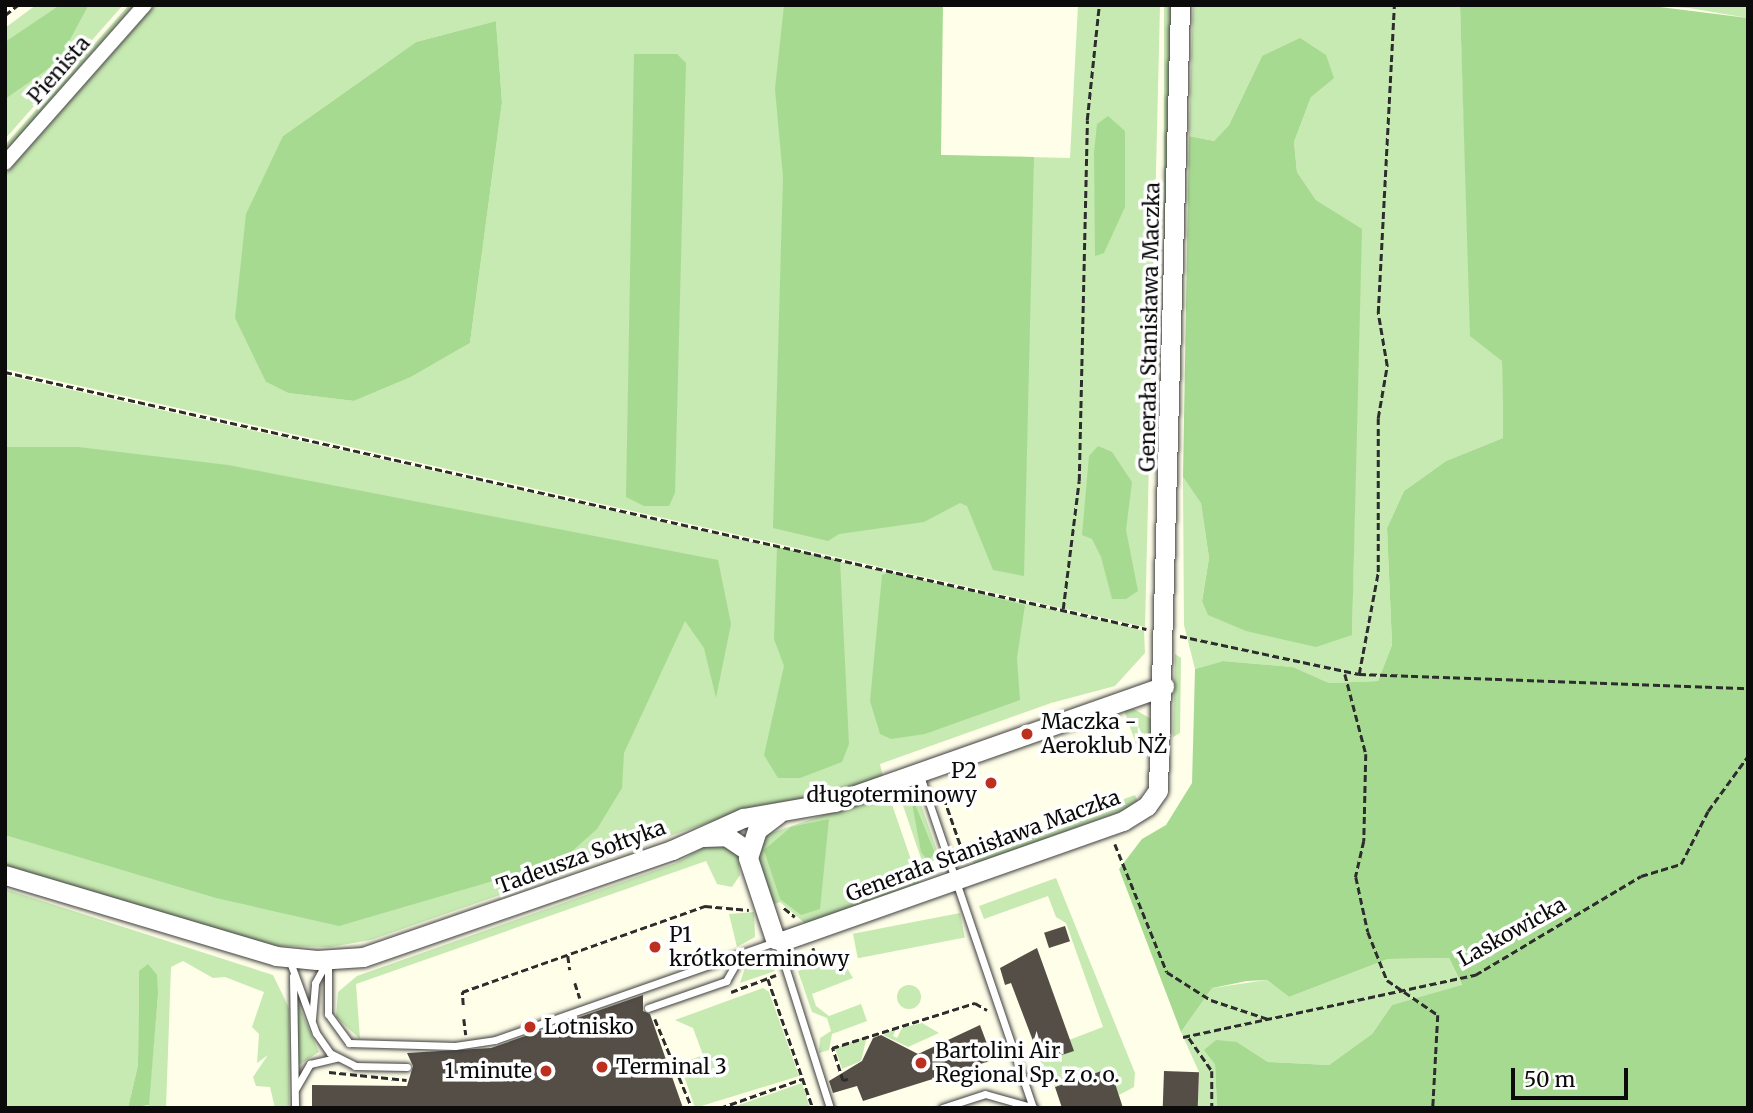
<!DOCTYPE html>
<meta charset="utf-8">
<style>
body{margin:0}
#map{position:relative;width:1753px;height:1113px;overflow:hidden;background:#fffee9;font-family:Merriweather,serif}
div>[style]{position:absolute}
.green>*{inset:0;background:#c7e9b2;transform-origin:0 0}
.round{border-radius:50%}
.forest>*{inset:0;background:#a7da91}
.building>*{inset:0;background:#544e47;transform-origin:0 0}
.path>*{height:2.5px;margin-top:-1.25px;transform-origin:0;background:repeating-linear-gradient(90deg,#2d2d2d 0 7px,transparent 0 10.5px)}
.roads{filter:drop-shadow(0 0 2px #3e3e3e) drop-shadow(0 0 2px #3e3e3e)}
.service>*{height:7px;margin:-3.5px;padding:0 3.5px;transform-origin:3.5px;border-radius:3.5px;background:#fff}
.minor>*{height:14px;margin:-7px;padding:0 7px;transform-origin:7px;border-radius:7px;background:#fff}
.tertiary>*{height:19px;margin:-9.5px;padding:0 9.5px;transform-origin:9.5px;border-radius:9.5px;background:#fff}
.dots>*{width:19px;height:19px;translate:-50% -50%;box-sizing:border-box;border:4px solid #fff;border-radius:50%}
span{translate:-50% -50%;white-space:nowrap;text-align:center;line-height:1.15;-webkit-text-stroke:7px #fff;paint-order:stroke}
.street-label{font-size:21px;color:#0b0b0b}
.poi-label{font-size:21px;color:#0b0b0b}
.left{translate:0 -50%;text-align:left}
.right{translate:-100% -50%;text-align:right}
.frame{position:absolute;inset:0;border:7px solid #0b0b0b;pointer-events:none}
.scale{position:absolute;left:1511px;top:1068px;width:117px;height:32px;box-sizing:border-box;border:4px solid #0b0b0b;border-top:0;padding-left:9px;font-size:21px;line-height:24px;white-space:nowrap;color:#0b0b0b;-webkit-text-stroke:5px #fff;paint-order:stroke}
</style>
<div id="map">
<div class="green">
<i style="clip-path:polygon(36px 5px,123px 5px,5px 139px,5px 28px)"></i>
<i style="clip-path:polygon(129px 5px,134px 5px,5px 152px,5px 145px)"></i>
<i style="clip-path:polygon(evenodd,155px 5px,941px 5px,941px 155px,1070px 158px,1078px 5px,1160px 5px,1145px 627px,5px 369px,5px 175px,155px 5px,496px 21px,502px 102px,470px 343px,411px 377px,354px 401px,288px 393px,266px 382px,283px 136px,416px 42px,496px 21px)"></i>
<i style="left:1164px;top:5px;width:7px;height:623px"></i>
<i style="clip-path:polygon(1193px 5px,1460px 5px,1468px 237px,1502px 361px,1503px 438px,1446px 461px,1404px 491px,1387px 528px,1392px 645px,1378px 681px,1329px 683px,1293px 667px,1223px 661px,1195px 669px,1184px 625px,1183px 477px,1201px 502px,1209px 558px,1202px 600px,1352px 635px,1360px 256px,1347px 220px,1316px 200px,1297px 172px,1294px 142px,1311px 97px,1262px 56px,1229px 125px,1214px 141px,1189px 136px)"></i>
<i style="clip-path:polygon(1644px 5px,1748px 5px,1748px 18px,1689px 8px)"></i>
<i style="clip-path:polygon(5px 375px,1114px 623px,1144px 631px,1145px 653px,1115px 686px,1051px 703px,880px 764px,883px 777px,834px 794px,756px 806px,371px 940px,330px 947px,272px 946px,5px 866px)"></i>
<i style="clip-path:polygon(1175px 654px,1181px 658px,1180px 733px,1173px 737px)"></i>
<i style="clip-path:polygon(1134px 709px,1151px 719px,1154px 738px,1136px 744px,1124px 710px)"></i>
<i style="clip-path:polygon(907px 788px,918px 796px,940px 859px,923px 864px,898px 791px)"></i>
<i style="clip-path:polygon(888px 793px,919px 883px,806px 924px,780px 902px,774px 904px,758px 856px,765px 835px)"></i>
<i style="clip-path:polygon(1135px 795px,1138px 802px,1127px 809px,974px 864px,970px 854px)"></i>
<i style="clip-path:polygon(714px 842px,737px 847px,740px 875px,732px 887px,717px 884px,706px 861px,356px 984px,360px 1039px,336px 1017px,338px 992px,357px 976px,676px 863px)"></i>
<i style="clip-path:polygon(1056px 878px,1135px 1073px,1134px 1087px,1119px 1095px,1109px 1068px,1055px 1087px,1041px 1062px,1073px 1051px,1069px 1040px,1103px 1027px,1066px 923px,1056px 917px,1048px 896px,984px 919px,979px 906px)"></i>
<i style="clip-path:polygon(5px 889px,273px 975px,289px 1008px,289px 1108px,275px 1108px,270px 1087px,256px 1086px,253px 1077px,268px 1055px,257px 1063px,259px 1034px,252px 1027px,264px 992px,225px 977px,213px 978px,183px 961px,171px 967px,166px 1108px,148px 1108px,158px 995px,139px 971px,138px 1065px,128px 1108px,5px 1108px)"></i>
<i style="clip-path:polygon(754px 912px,755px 937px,737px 947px,729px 914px)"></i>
<i style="left:960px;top:913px;width:25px;height:109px;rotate:79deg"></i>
<i style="clip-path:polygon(762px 955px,775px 971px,740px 983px,747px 962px)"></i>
<i style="clip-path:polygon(840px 956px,853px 978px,812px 994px,816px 1006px,829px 1016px,861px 1004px,867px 1021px,832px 1034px,829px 1050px,819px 1053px,820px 1038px,831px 1031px,827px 1018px,812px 1012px,798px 971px)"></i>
<i style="clip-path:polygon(1449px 958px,1462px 986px,1392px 1005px,1372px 1034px,1329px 1065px,1268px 1062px,1237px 1042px,1215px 1064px,1217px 1108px,1198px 1108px,1199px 1072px,1181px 1032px,1212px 988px,1267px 980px,1289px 997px,1388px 959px)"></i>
<i class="round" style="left:897px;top:985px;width:24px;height:24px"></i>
<i style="clip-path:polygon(763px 988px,769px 992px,799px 1076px,695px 1108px,680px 1064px,703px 1055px,693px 1028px,675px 1020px)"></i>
<i style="clip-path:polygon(298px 1004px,319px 1052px,297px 1066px,296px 1006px)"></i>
<i style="clip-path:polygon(922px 1023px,939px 1033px,908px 1047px,883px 1035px,897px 1027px,893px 1036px,897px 1038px,902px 1028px)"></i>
<i style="clip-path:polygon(867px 1036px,861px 1061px,842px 1069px,835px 1048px)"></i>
<i style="clip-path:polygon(802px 1083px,810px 1108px,730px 1108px)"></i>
</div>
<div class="forest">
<i style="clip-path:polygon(60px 5px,88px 6px,58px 62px,5px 99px,5px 42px)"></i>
<i style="clip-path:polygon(784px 5px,943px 5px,941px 155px,1034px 157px,1024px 576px,993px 570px,967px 506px,960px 503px,924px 522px,839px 534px,828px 541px,773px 528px,783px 177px,775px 89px)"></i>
<i style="clip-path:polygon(1460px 5px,1644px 5px,1748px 18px,1748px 1108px,1217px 1108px,1215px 1064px,1204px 1050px,1216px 1040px,1237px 1042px,1268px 1062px,1329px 1065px,1372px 1034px,1392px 1005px,1462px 985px,1449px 958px,1388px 959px,1289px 997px,1267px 980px,1247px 981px,1212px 988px,1181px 1032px,1119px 869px,1142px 839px,1166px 825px,1192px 783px,1195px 669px,1223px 661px,1293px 667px,1329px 683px,1378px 681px,1392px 645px,1387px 528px,1404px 491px,1446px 461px,1503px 438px,1502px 361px,1470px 336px)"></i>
<i style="clip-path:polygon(496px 21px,502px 102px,470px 343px,411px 377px,354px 401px,288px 393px,266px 382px,235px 318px,246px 214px,283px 136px,416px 42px)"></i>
<i style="clip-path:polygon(1300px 38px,1326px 55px,1334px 78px,1311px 97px,1294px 142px,1297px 172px,1316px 200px,1362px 229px,1352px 635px,1316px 647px,1246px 631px,1208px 615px,1202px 601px,1209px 558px,1201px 503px,1183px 477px,1189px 136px,1214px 141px,1229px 125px,1262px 56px)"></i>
<i style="clip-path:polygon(634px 54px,677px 54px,686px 63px,675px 493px,669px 506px,644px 506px,626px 497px)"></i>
<i style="clip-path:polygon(1108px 116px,1125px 131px,1125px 207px,1104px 253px,1095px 256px,1094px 152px,1097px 124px)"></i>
<i style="clip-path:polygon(1098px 446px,1112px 452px,1132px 482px,1126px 530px,1138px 591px,1126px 599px,1112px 599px,1101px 557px,1092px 539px,1082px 535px,1089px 456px)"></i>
<i style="clip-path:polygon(5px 447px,78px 447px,228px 465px,718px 560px,731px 624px,716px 698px,704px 648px,685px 621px,624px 753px,622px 788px,597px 829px,561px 861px,339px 926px,216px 898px,5px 835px)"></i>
<i style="clip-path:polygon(777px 547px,840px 560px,849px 744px,842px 762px,800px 778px,778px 778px,764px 755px,784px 666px,774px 639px)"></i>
<i style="clip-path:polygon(890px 572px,1025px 605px,1017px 658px,1020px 700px,925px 734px,891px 739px,880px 734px,870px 701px,882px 575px)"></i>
<i style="clip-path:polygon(910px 792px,935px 853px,928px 861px,921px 852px)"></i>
<i style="clip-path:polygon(829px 819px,820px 909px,801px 915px,780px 899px,764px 850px,791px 827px)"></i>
<i style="clip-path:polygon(148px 964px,157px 975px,158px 995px,149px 1105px,128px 1108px,138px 1065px,139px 971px)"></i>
</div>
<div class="building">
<i style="left:1065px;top:926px;width:16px;height:22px;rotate:72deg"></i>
<i style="clip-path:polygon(1037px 948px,1074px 1051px,1041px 1062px,1011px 983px,1005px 985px,1000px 968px)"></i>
<i style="clip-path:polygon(643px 995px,643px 1011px,650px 1014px,683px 1108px,312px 1108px,312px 1085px,407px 1086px,413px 1066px,407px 1053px,491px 1048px)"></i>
<i style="clip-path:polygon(980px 1025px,993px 1060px,863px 1101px,857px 1086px,833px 1093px,829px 1081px,862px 1061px,873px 1038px,881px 1035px,918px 1054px)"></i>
<i style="clip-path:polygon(1110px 1068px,1123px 1108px,1062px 1108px,1055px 1087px)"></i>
<i style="left:1164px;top:1071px;width:35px;height:37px;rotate:2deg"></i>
</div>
<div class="path">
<i style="left:5px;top:15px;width:16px;rotate:-38deg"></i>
<i style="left:5px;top:372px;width:1170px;rotate:12.69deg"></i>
<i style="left:1063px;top:609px;width:129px;rotate:-82.9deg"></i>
<i style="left:1079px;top:481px;width:361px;rotate:-88.7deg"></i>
<i style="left:1087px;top:120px;width:116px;rotate:-84deg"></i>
<i style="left:1180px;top:636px;width:183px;rotate:12deg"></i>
<i style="left:1359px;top:674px;width:104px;rotate:-79.4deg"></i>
<i style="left:1378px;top:572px;width:154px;rotate:-90deg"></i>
<i style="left:1378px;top:418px;width:53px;rotate:-80.2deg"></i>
<i style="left:1387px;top:366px;width:54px;rotate:-99.6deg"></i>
<i style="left:1378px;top:313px;width:308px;rotate:-87deg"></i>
<i style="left:1345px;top:674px;width:83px;rotate:75.3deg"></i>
<i style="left:1366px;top:754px;width:87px;rotate:91.3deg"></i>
<i style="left:1364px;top:841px;width:37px;rotate:103deg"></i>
<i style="left:1356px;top:877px;width:56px;rotate:77.7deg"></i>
<i style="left:1368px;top:932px;width:52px;rotate:68.4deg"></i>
<i style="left:1387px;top:980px;width:62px;rotate:34.5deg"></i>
<i style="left:1438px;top:1015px;width:93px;rotate:93.1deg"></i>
<i style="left:1359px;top:674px;width:389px;rotate:2.1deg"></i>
<i style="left:944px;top:798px;width:60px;rotate:70.7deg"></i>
<i style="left:964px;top:855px;width:5px;rotate:158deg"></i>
<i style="left:1115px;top:844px;width:138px;rotate:67.9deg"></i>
<i style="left:1167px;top:972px;width:52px;rotate:32.5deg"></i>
<i style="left:1211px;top:1000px;width:60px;rotate:18.4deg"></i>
<i style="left:784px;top:908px;width:14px;rotate:39deg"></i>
<i style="left:813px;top:948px;width:12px;rotate:70deg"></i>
<i style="left:568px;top:956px;width:14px;rotate:82deg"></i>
<i style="left:768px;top:979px;width:137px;rotate:70.8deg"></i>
<i style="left:575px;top:983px;width:16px;rotate:72deg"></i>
<i style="left:731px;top:992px;width:48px;rotate:-20.7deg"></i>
<i style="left:463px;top:1005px;width:13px;rotate:-94deg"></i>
<i style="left:462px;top:992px;width:258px;rotate:-19.5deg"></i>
<i style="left:705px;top:906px;width:44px;rotate:5.2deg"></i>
<i style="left:464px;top:1019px;width:16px;rotate:83deg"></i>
<i style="left:655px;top:1019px;width:96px;rotate:67.4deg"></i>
<i style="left:1183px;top:1037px;width:299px;rotate:-12deg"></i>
<i style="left:1475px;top:975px;width:193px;rotate:-30.8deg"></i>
<i style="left:1641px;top:876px;width:42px;rotate:-16.7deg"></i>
<i style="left:1681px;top:864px;width:59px;rotate:-63deg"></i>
<i style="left:1708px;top:811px;width:68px;rotate:-54deg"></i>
<i style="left:1189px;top:1038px;width:40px;rotate:55.1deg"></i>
<i style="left:1212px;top:1071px;width:37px;rotate:90deg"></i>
<i style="left:329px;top:1072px;width:78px;rotate:5.9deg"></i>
<i style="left:848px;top:1079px;width:5px;rotate:158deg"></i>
<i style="left:843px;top:1081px;width:35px;rotate:-108deg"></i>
<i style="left:832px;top:1048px;width:150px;rotate:-17.5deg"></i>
<i style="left:975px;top:1003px;width:14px;rotate:30deg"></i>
<i style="left:720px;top:1108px;width:87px;rotate:-19.5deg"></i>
</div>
<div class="roads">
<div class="service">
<i style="left:919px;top:773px;width:353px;rotate:71.2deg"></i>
<i style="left:289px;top:959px;width:79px;rotate:70deg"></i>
<i style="left:316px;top:1033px;width:24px;rotate:55deg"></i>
<i style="left:330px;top:1053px;width:28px;rotate:27deg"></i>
<i style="left:355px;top:1066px;width:52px;rotate:1.1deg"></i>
<i style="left:328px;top:962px;width:52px;rotate:90deg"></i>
<i style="left:328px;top:1014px;width:36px;rotate:54deg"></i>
<i style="left:349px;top:1043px;width:106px;rotate:1.6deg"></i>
<i style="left:455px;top:1046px;width:40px;rotate:-8.5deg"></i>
<i style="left:495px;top:1040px;width:299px;rotate:-19.3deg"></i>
<i style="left:777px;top:941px;width:175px;rotate:72.4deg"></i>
<i style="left:293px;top:976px;width:132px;rotate:89.1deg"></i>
<i style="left:648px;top:1008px;width:83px;rotate:-19.1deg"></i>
<i style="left:726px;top:981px;width:32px;rotate:-60deg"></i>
<i style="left:312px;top:1019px;width:36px;rotate:-85deg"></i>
<i style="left:315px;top:983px;width:23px;rotate:-61deg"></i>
<i style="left:296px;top:1088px;width:28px;rotate:-60deg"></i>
<i style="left:310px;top:1064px;width:28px;rotate:-13deg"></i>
<i style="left:942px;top:1108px;width:45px;rotate:-18deg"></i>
<i style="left:985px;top:1094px;width:51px;rotate:15.9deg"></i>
</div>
<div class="minor">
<i style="left:5px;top:163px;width:211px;rotate:-48.5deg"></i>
</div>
<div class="tertiary">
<i style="left:778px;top:814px;width:26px;rotate:143deg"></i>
<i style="left:757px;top:830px;width:29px;rotate:108deg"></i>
<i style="left:748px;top:858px;width:85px;rotate:71.6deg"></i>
<i style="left:775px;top:939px;width:7px;rotate:16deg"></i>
<i style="left:782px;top:941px;width:361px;rotate:-19.4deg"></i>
<i style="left:1123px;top:821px;width:28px;rotate:-32deg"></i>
<i style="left:1147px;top:806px;width:19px;rotate:-55deg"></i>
<i style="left:1158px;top:790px;width:785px;rotate:-88.39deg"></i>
<i style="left:703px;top:837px;width:23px;rotate:-2deg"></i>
<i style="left:726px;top:836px;width:27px;rotate:34deg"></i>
<i style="left:5px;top:875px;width:283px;rotate:16.6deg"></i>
<i style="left:276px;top:956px;width:41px;rotate:5.6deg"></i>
<i style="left:317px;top:960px;width:46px;rotate:-3.7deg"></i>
<i style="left:363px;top:957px;width:327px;rotate:-19.1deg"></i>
<i style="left:672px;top:850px;width:78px;rotate:-24.3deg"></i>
<i style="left:743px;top:818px;width:93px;rotate:-9.9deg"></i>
<i style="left:835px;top:802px;width:349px;rotate:-19.4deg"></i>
</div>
</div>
<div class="dots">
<i style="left:1027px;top:734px;background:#bd3020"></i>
<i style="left:991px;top:783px;background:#bd3020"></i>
<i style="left:655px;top:947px;background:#bd3020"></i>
<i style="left:530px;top:1027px;background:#bd3020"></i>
<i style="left:921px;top:1063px;background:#bd3020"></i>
<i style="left:602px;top:1067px;background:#bd3020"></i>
<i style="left:546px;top:1071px;background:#bd3020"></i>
</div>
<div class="street-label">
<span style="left:59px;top:70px;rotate:-49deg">Pienista</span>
<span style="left:1150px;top:327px;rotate:-89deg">Generała Stanisława Maczka</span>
<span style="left:983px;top:846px;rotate:-20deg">Generała Stanisława Maczka</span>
<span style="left:581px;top:857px;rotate:-20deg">Tadeusza Sołtyka</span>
<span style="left:1512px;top:932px;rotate:-29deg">Laskowicka</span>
</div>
<div class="poi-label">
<span class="left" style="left:1041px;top:734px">Maczka -<br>Aeroklub NŻ</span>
<span class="right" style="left:977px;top:783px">P2<br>długoterminowy</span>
<span class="left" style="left:669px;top:947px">P1<br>krótkoterminowy</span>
<span class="left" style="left:544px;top:1027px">Lotnisko</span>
<span class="left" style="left:935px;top:1063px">Bartolini Air<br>Regional Sp. z o. o.</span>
<span class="left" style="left:616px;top:1067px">Terminal 3</span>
<span class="right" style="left:532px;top:1071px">1 minute</span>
</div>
<div class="frame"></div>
<div class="scale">50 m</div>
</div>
